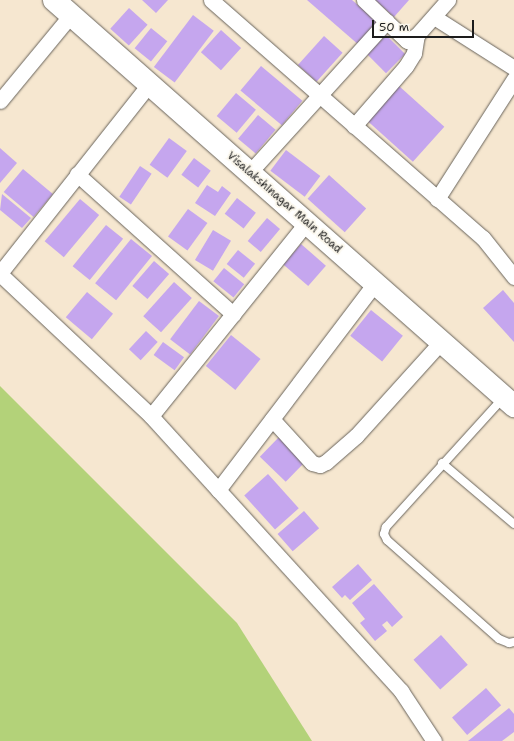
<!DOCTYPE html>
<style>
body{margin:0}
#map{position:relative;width:514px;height:741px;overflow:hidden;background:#f6e7d0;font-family:"Shantell Sans",sans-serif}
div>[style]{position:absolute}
.green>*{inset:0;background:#b3d279}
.building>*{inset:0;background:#c5a6ee;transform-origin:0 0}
.roads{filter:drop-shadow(0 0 1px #68635b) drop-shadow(0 0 1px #68635b)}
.lane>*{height:8px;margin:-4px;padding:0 4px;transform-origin:4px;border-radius:4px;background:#fff}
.street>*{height:15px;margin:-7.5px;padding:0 7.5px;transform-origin:7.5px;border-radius:7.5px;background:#fff}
.secondary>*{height:22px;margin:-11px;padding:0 11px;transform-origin:11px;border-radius:11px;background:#fff}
span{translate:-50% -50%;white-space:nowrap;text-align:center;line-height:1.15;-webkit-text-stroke:4px #fbf7ec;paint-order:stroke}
.street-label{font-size:11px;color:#1c1c1c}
.scale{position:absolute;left:372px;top:20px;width:102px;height:18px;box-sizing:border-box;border:2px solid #1c1c1c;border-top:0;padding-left:5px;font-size:12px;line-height:14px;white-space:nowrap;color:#1c1c1c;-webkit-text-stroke:3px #fbf7ec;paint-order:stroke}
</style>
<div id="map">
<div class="green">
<i style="clip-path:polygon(0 386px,237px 623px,312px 741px,0 741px)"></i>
</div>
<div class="building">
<i style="clip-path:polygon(142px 0,168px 0,156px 13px)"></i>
<i style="clip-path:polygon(307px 0,352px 0,380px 24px,360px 46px)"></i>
<i style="clip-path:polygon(375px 0,409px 0,394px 17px)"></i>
<i style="left:129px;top:8px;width:25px;height:28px;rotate:42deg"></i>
<i style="left:193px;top:15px;width:26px;height:65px;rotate:37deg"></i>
<i style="left:151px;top:28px;width:21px;height:26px;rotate:39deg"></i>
<i style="left:221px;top:30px;width:27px;height:30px;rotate:42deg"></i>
<i style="left:386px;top:35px;width:27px;height:27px;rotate:45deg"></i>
<i style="left:324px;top:36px;width:25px;height:39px;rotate:42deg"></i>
<i style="left:261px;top:66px;width:54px;height:32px;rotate:40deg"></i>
<i style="left:399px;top:86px;width:61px;height:47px;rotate:42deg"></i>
<i style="left:236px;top:93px;width:26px;height:30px;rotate:40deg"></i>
<i style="left:258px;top:115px;width:23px;height:31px;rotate:40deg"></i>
<i style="left:169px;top:138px;width:22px;height:33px;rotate:36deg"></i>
<i style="clip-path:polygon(0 148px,17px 163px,0 183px)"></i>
<i style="left:286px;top:150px;width:43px;height:26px;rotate:37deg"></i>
<i style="left:194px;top:158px;width:21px;height:21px;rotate:37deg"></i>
<i style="left:140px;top:166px;width:14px;height:37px;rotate:34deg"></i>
<i style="left:23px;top:169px;width:39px;height:30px;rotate:40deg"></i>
<i style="left:329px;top:175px;width:50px;height:32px;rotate:42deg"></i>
<i style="clip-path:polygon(207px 185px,218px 192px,222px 186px,231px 193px,215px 216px,195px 203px)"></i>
<i style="clip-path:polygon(2px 194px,31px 218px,22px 228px,0 210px)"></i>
<i style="left:237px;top:198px;width:24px;height:20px;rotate:38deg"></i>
<i style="left:80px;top:199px;width:25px;height:55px;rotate:40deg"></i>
<i style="left:188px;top:209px;width:24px;height:34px;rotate:36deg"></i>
<i style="left:267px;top:218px;width:17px;height:30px;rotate:40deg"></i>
<i style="left:106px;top:225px;width:22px;height:53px;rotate:39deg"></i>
<i style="left:213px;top:230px;width:21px;height:35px;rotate:31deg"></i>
<i style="left:131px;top:239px;width:27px;height:57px;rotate:39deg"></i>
<i style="left:301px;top:244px;width:33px;height:27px;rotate:41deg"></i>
<i style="left:238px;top:250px;width:22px;height:18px;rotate:39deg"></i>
<i style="left:154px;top:261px;width:20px;height:33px;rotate:41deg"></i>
<i style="left:224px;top:268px;width:26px;height:17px;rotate:39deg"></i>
<i style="left:174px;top:282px;width:24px;height:46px;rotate:42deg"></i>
<i style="clip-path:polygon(503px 290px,514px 303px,514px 342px,483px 308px)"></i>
<i style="left:87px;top:292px;width:34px;height:33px;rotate:40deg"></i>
<i style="left:199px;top:301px;width:25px;height:48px;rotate:37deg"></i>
<i style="left:371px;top:310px;width:41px;height:33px;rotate:39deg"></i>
<i style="left:146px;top:331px;width:16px;height:25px;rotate:43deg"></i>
<i style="left:231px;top:335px;width:38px;height:40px;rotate:39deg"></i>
<i style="left:163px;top:342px;width:26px;height:16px;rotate:36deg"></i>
<i style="left:280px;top:436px;width:36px;height:29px;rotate:44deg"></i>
<i style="left:268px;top:474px;width:46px;height:32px;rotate:48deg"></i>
<i style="left:304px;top:511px;width:23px;height:35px;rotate:49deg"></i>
<i style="clip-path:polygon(358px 564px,372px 580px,350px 600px,345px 595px,342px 598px,332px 587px)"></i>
<i style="clip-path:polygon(374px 584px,403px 617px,392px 627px,387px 621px,382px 625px,387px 631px,375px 641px,360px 623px,365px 619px,352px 603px)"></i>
<i style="left:441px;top:635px;width:40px;height:37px;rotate:48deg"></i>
<i style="left:486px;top:688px;width:23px;height:45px;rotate:49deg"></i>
<i style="clip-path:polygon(509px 708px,514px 714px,514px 732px,502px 741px,468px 741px)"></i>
</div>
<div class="roads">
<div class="lane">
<i style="left:504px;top:397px;width:176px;rotate:132.2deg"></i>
<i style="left:386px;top:527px;width:7px;rotate:106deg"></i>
<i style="left:384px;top:534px;width:7px;rotate:63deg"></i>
<i style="left:387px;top:540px;width:149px;rotate:41.5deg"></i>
<i style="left:499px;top:639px;width:11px;rotate:22deg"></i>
<i style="left:509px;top:643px;width:5px;rotate:-11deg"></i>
<i style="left:442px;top:463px;width:94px;rotate:40.3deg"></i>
</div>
<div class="street">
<i style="left:211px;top:0;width:361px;rotate:41.2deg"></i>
<i style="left:483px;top:238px;width:50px;rotate:51.5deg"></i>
<i style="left:364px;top:0;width:59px;rotate:43.6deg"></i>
<i style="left:407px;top:41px;width:12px;rotate:-31deg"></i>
<i style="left:417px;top:35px;width:47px;rotate:-48.5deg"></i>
<i style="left:434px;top:17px;width:95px;rotate:32.5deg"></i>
<i style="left:0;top:101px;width:112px;rotate:-50.5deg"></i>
<i style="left:354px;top:126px;width:79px;rotate:-49.1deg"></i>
<i style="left:406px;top:66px;width:15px;rotate:-58deg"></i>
<i style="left:414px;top:53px;width:18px;rotate:-81deg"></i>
<i style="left:249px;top:173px;width:205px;rotate:-47.8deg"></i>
<i style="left:77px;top:174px;width:210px;rotate:41.9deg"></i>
<i style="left:437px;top:199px;width:143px;rotate:-57.3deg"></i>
<i style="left:0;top:273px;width:241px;rotate:-51.7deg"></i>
<i style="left:0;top:274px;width:207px;rotate:43.2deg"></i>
<i style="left:151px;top:416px;width:372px;rotate:47.7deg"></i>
<i style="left:401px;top:691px;width:60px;rotate:56.6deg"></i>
<i style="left:151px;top:416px;width:248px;rotate:-51.2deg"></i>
<i style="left:272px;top:419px;width:59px;rotate:47.7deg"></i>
<i style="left:312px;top:463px;width:8px;rotate:14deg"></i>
<i style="left:320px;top:465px;width:7px;rotate:-27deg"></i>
<i style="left:326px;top:462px;width:40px;rotate:-41deg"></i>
<i style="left:356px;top:436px;width:127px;rotate:-47.9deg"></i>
<i style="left:218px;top:490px;width:260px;rotate:-52.8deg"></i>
</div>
<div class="secondary">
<i style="left:54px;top:0;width:614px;rotate:41.43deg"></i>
</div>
</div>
<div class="street-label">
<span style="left:284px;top:203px;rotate:41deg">Visalakshinagar Main Road</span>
</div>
<div class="scale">50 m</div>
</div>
